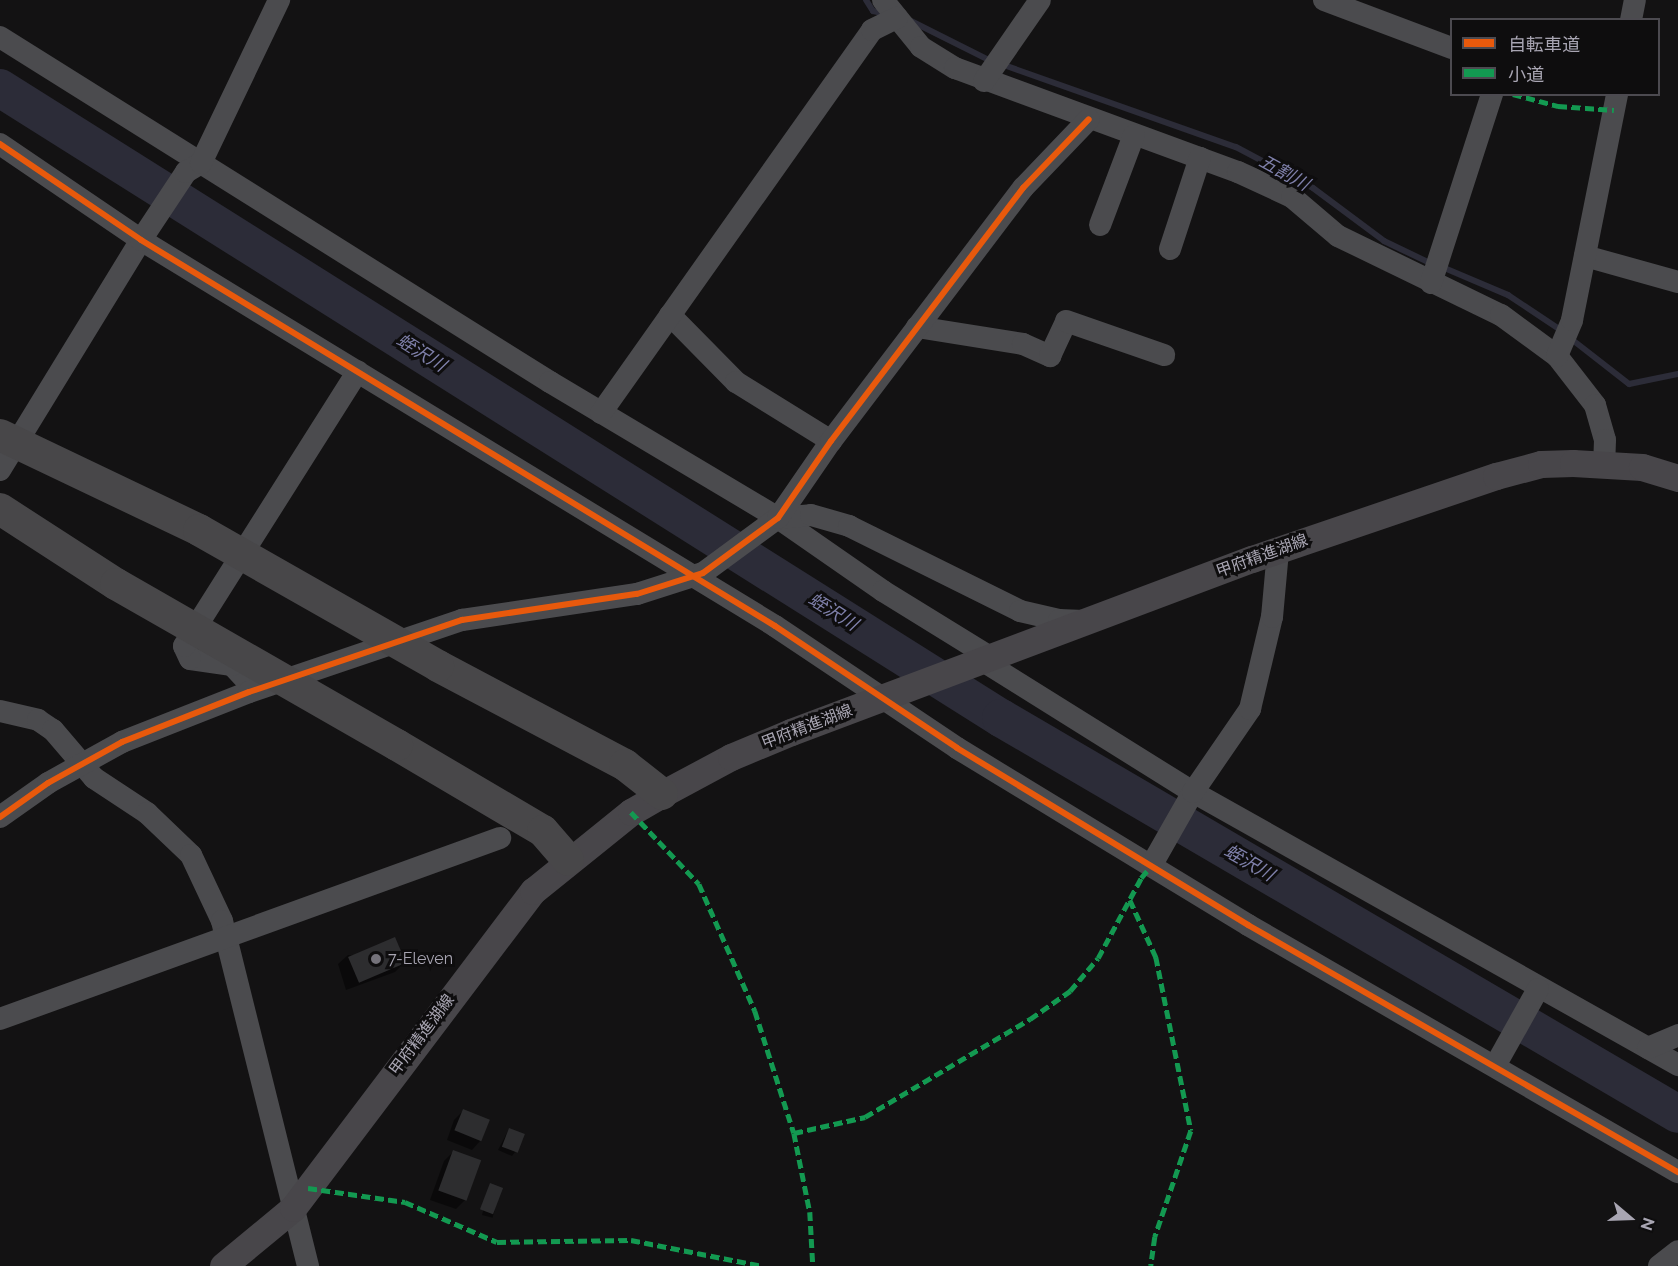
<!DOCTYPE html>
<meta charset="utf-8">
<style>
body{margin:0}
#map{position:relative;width:1678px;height:1266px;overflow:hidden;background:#131213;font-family:Raleway,"Noto Sans JP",sans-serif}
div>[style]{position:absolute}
.shadow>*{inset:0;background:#0007;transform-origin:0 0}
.stream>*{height:6px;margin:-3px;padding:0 3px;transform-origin:3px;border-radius:3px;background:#2c2c38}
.river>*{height:38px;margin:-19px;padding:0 19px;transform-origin:19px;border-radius:19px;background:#2c2c38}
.building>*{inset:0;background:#2d2d2f;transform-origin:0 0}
.minor>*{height:22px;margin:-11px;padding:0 11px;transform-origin:11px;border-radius:11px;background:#4b4b4e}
.major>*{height:27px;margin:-13.5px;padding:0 13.5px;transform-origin:13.5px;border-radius:13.5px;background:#48464a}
.highway>*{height:32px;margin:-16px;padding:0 16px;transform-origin:16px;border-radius:16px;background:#484749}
.highway-bridge>*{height:32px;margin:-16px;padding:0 16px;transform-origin:16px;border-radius:16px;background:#484749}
.quiet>*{height:4.5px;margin-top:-2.25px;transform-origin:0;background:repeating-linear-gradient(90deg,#139951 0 9px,transparent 0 13.5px)}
.cycleway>*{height:6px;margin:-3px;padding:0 3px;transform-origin:3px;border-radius:3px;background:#e8590c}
.dots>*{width:16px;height:16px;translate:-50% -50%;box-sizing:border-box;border:3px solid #0e0d0e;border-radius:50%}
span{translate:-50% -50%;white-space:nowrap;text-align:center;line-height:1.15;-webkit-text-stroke:6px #0e0d0e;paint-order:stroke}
.street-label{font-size:16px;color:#a8a5b2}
.poi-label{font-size:16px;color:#a8a5b2}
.left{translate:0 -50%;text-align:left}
.water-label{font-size:18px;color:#7f80aa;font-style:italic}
.legend{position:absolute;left:1450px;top:18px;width:210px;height:78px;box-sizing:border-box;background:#0e0d0e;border:2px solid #4c4a50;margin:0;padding:8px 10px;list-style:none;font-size:18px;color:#a8a5b2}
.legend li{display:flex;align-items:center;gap:12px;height:30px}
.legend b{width:30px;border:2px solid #4c4a50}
.north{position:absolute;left:1600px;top:1188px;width:60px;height:60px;-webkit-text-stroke:4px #0e0d0e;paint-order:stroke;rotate:109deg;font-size:16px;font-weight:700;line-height:24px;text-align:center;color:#a8a5b2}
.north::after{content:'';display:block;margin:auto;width:21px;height:27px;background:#a8a5b2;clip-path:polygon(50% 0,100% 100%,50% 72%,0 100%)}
</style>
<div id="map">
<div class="shadow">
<i style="clip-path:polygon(348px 955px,404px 963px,395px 972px,346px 990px,338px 964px)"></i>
<i style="clip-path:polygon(463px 1111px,481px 1140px,472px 1150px,447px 1140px,454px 1120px)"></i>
<i style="clip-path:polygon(509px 1129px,516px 1151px,512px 1156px,498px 1150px)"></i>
<i style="clip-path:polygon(453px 1152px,479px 1161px,465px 1200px,456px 1209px,430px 1200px,444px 1161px)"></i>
<i style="left:490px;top:1185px;width:11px;height:31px;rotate:15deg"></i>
</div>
<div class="stream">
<i style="left:866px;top:0;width:13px;rotate:58deg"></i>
<i style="left:873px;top:11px;width:13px;rotate:13deg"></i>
<i style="left:907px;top:19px;width:94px;rotate:26.6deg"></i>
<i style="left:1001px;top:64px;width:249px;rotate:19.5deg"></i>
<i style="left:1236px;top:147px;width:87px;rotate:28deg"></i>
<i style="left:1313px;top:188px;width:89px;rotate:36.7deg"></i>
<i style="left:1384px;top:241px;width:53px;rotate:25.6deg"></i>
<i style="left:1442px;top:267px;width:72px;rotate:23deg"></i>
<i style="left:1508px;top:295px;width:65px;rotate:33.7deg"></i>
<i style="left:1570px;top:338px;width:75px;rotate:37.9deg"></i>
<i style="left:1629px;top:384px;width:50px;rotate:-11.5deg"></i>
</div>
<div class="river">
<i style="left:0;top:88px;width:1183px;rotate:32.19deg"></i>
<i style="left:1001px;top:718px;width:784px;rotate:30.32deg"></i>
</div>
<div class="building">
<i style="left:395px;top:937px;width:28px;height:51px;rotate:67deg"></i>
<i style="left:463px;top:1109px;width:29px;height:23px;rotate:22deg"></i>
<i style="left:509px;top:1128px;width:17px;height:20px;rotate:21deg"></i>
<i style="left:453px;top:1150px;width:30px;height:43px;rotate:20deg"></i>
<i style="left:490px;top:1183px;width:14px;height:28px;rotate:21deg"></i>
</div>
<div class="minor">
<i style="left:883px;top:0;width:60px;rotate:51deg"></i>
<i style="left:921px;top:47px;width:40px;rotate:32deg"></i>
<i style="left:955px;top:68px;width:302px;rotate:20.2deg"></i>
<i style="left:1238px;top:172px;width:60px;rotate:24.8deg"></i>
<i style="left:1292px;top:197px;width:60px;rotate:40.3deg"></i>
<i style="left:1338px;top:236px;width:181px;rotate:25.9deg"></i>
<i style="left:1501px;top:315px;width:69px;rotate:36.2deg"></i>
<i style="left:1557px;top:356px;width:62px;rotate:52.2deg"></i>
<i style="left:1595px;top:405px;width:36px;rotate:74deg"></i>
<i style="left:1605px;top:440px;width:24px;rotate:92deg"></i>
<i style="left:1324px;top:0;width:137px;rotate:20.6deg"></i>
<i style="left:1631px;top:20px;width:20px;rotate:-79deg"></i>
<i style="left:0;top:37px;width:649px;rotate:32.1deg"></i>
<i style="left:550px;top:382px;width:265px;rotate:30.8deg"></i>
<i style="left:778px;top:518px;width:128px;rotate:34.8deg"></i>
<i style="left:883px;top:591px;width:126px;rotate:31.7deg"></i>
<i style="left:984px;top:81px;width:98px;rotate:-55.3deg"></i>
<i style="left:0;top:144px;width:171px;rotate:34.2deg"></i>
<i style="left:141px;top:240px;width:742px;rotate:31.33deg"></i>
<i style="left:775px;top:626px;width:219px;rotate:33.8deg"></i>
<i style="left:957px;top:748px;width:341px;rotate:31.3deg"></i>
<i style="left:1248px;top:925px;width:496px;rotate:29.9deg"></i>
<i style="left:1100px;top:225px;width:96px;rotate:-69.3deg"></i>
<i style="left:1170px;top:249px;width:96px;rotate:-71.8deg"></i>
<i style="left:1585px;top:256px;width:97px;rotate:15.6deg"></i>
<i style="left:1431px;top:283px;width:199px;rotate:-72.1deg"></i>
<i style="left:670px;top:315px;width:94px;rotate:45.4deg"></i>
<i style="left:736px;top:382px;width:112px;rotate:31.8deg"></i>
<i style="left:917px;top:327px;width:107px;rotate:9.1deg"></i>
<i style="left:1023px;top:344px;width:30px;rotate:24deg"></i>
<i style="left:1050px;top:356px;width:38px;rotate:-65deg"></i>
<i style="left:1066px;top:321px;width:104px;rotate:19.1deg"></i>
<i style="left:1557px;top:356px;width:39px;rotate:-67deg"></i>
<i style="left:1572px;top:320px;width:230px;rotate:-78.7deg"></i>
<i style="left:601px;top:413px;width:469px;rotate:-54.7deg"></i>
<i style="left:872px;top:30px;width:28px;rotate:-26deg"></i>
<i style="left:0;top:470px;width:270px;rotate:-58.5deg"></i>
<i style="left:141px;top:240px;width:82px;rotate:-56.5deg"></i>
<i style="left:186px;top:172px;width:17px;rotate:-31deg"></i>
<i style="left:201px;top:163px;width:181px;rotate:-64.4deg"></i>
<i style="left:778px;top:518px;width:33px;rotate:-5deg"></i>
<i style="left:811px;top:515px;width:40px;rotate:16deg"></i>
<i style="left:849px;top:526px;width:191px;rotate:26.4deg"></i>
<i style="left:1020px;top:611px;width:40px;rotate:13deg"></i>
<i style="left:1059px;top:620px;width:25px;rotate:2deg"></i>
<i style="left:983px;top:661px;width:248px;rotate:32deg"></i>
<i style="left:1193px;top:792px;width:557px;rotate:29.37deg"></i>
<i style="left:245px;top:679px;width:19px;rotate:-133deg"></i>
<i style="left:232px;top:665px;width:42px;rotate:-171.9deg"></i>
<i style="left:190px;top:659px;width:14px;rotate:-115deg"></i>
<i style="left:184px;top:646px;width:325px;rotate:-57.7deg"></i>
<i style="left:0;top:711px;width:39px;rotate:13deg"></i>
<i style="left:38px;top:720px;width:18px;rotate:34deg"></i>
<i style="left:53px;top:730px;width:63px;rotate:49.5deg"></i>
<i style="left:94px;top:778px;width:64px;rotate:33.4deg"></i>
<i style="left:147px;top:813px;width:61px;rotate:43.7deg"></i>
<i style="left:191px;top:855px;width:73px;rotate:64.8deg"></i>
<i style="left:222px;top:921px;width:356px;rotate:76deg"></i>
<i style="left:0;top:817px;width:59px;rotate:-35.3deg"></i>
<i style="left:48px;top:783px;width:85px;rotate:-29deg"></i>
<i style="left:122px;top:742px;width:136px;rotate:-21.5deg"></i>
<i style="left:249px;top:692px;width:225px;rotate:-18.7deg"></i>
<i style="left:462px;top:620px;width:177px;rotate:-8.5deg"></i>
<i style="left:637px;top:594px;width:69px;rotate:-17.7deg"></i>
<i style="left:703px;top:573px;width:93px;rotate:-36.3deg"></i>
<i style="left:778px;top:518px;width:93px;rotate:-55.5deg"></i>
<i style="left:831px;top:441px;width:318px;rotate:-52.8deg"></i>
<i style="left:1023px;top:188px;width:95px;rotate:-46.3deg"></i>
<i style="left:1151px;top:866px;width:85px;rotate:-60.4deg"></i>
<i style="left:1193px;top:792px;width:101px;rotate:-55.5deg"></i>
<i style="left:1250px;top:709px;width:95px;rotate:-76.6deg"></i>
<i style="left:1272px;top:617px;width:66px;rotate:-84.8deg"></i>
<i style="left:0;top:1019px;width:532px;rotate:-19.9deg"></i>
<i style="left:1648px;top:1048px;width:33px;rotate:-23deg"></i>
<i style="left:1495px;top:1066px;width:88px;rotate:-60.8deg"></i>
<i style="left:1659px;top:1266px;width:24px;rotate:-38deg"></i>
</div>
<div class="major">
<i style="left:223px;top:1266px;width:91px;rotate:-39.6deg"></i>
<i style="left:293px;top:1208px;width:398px;rotate:-52.9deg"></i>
<i style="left:533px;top:891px;width:126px;rotate:-38.9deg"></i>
<i style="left:631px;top:812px;width:36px;rotate:-30deg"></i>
<i style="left:662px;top:794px;width:78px;rotate:-28.2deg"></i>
<i style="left:731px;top:757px;width:65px;rotate:-22.6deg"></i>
<i style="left:791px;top:732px;width:492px;rotate:-20.6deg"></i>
<i style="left:1252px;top:559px;width:258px;rotate:-18.8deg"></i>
<i style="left:1496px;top:476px;width:47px;rotate:-14.9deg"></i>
<i style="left:1541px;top:464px;width:32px;rotate:-2deg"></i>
<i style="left:1573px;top:463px;width:69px;rotate:3.3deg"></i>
<i style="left:1642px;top:467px;width:38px;rotate:17deg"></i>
</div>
<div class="highway">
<i style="left:438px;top:666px;width:212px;rotate:27.9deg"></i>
<i style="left:625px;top:765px;width:47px;rotate:38.1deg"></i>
<i style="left:397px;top:745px;width:169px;rotate:30.5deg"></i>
<i style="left:543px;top:831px;width:38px;rotate:49deg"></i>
</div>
<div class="highway-bridge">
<i style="left:0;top:435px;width:221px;rotate:25.5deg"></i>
<i style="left:199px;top:530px;width:275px;rotate:29.6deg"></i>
<i style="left:0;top:509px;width:138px;rotate:32.9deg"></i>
<i style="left:116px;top:584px;width:324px;rotate:29.8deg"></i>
</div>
<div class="quiet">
<i style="left:1513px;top:94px;width:47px;rotate:14.9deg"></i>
<i style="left:1558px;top:106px;width:56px;rotate:4.1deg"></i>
<i style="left:631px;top:812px;width:99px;rotate:46.6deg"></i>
<i style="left:699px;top:884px;width:139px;rotate:66.2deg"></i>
<i style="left:755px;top:1011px;width:128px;rotate:72.3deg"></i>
<i style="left:794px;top:1133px;width:81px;rotate:78.6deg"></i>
<i style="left:810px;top:1212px;width:54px;rotate:86.8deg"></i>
<i style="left:1130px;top:900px;width:63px;rotate:65.5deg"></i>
<i style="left:1156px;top:957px;width:177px;rotate:78.6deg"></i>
<i style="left:1191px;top:1131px;width:112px;rotate:108.8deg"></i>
<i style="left:1155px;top:1237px;width:29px;rotate:98deg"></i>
<i style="left:794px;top:1133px;width:73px;rotate:-12.7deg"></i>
<i style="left:865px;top:1117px;width:192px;rotate:-30.7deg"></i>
<i style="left:1030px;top:1019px;width:49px;rotate:-35deg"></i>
<i style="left:1070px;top:991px;width:43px;rotate:-49.7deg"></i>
<i style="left:1098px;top:958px;width:91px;rotate:-61.7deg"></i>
<i style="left:1141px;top:878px;width:16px;rotate:-50deg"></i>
<i style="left:308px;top:1188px;width:98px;rotate:8.2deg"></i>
<i style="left:405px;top:1202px;width:100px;rotate:23.5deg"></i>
<i style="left:497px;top:1242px;width:134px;rotate:-0.9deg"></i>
<i style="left:631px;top:1240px;width:134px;rotate:11.2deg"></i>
</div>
<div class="cycleway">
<i style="left:0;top:144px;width:171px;rotate:34.2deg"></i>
<i style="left:141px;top:240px;width:742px;rotate:31.33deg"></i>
<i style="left:775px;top:626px;width:219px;rotate:33.8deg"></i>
<i style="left:957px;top:748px;width:341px;rotate:31.3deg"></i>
<i style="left:1248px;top:925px;width:496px;rotate:29.9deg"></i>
<i style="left:0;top:817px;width:59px;rotate:-35.3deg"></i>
<i style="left:48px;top:783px;width:85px;rotate:-29deg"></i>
<i style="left:122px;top:742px;width:136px;rotate:-21.5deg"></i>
<i style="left:249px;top:692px;width:225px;rotate:-18.7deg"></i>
<i style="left:462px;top:620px;width:177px;rotate:-8.5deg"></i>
<i style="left:637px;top:594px;width:69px;rotate:-17.7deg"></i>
<i style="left:703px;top:573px;width:93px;rotate:-36.3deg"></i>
<i style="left:778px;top:518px;width:93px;rotate:-55.5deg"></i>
<i style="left:831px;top:441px;width:318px;rotate:-52.8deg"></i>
<i style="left:1023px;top:188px;width:95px;rotate:-46.3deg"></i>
</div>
<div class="dots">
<i style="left:376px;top:959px;background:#74727a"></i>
</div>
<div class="street-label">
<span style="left:1262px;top:556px;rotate:-20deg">甲府精進湖線</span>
<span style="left:807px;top:727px;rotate:-21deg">甲府精進湖線</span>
<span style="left:422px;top:1035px;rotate:-53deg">甲府精進湖線</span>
</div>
<div class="poi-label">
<span class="left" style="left:388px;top:959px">7-Eleven</span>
</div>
<div class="water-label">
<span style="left:1284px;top:173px;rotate:29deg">五割川</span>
<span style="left:421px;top:353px;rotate:32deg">蛭沢川</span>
<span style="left:833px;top:612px;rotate:32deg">蛭沢川</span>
<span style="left:1249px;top:863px;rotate:30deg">蛭沢川</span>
</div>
<ul class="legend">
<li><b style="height:8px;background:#e8590c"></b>自転車道</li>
<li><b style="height:8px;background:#139951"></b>小道</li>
</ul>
<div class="north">N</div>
</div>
